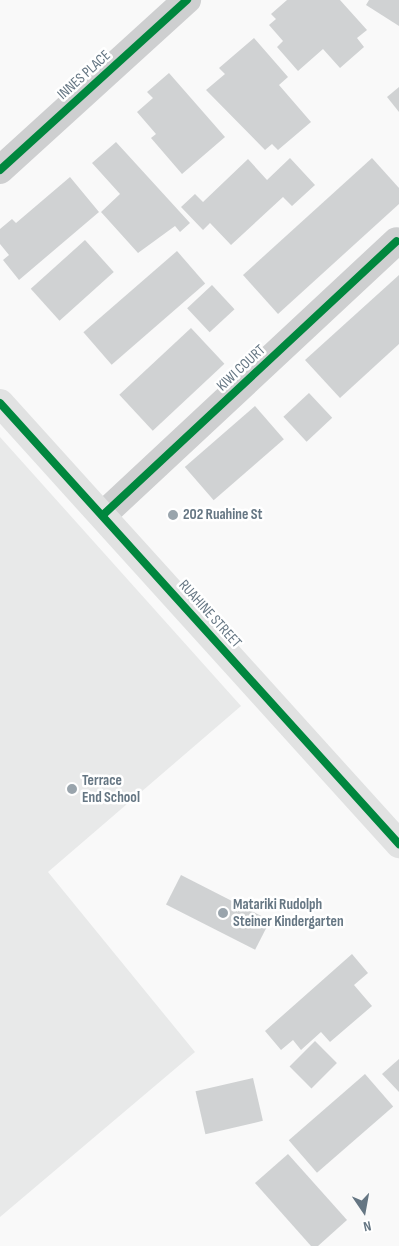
<!DOCTYPE html>
<style>
body{margin:0}
#map{position:relative;width:399px;height:1246px;overflow:hidden;background:#f9f9f9;font-family:"Sofia Sans Condensed",sans-serif}
div>[style]{position:absolute}
.built>*{inset:0;background:#e8e9e9}
.building>*{inset:0;background:#d0d2d3;transform-origin:0 0}
.minor>*{height:28px;margin:-14px;padding:0 14px;transform-origin:14px;border-radius:14px;background:#cecfd0}
.major>*{height:28px;margin:-14px;padding:0 14px;transform-origin:14px;border-radius:14px;background:#e1e2e2}
.cycleway>*{height:8px;margin:-4px;padding:0 4px;transform-origin:4px;border-radius:4px;background:#00873e}
.dots>*{width:14px;height:14px;translate:-50% -50%;box-sizing:border-box;border:2px solid #fff;border-radius:50%}
span{translate:-50% -50%;white-space:nowrap;text-align:center;line-height:1.15;-webkit-text-stroke:5px #fff;paint-order:stroke}
.street-label{font-size:15px;color:#657683}
.poi-label{font-size:15px;color:#657683;font-weight:700}
.left{translate:0 -50%;text-align:left}
.north{position:absolute;left:339px;top:1186px;width:50px;height:50px;-webkit-text-stroke:4px #fff;paint-order:stroke;rotate:168deg;font-size:14px;font-weight:700;line-height:20px;text-align:center;color:#657683}
.north::after{content:'';display:block;margin:auto;width:18px;height:22px;background:#657683;clip-path:polygon(50% 0,100% 100%,50% 72%,0 100%)}
</style>
<div id="map">
<div class="built">
<i style="clip-path:polygon(0 437px,241px 706px,48px 872px,195px 1052px,0 1217px)"></i>
</div>
<div class="building">
<i style="clip-path:polygon(287px 0,340px 0,367px 30px,357px 38px,364px 47px,340px 68px,323px 49px,298px 71px,277px 47px,283px 41px,269px 25px,276px 19px,271px 14px)"></i>
<i style="clip-path:polygon(369px 0,399px 0,399px 26px,366px 5px)"></i>
<i style="clip-path:polygon(254px 38px,288px 77px,279px 85px,311px 122px,278px 150px,272px 144px,265px 150px,206px 90px,225px 74px,219px 68px)"></i>
<i style="clip-path:polygon(169px 73px,225px 137px,182px 174px,151px 138px,156px 134px,137px 112px,153px 98px,147px 92px)"></i>
<i style="clip-path:polygon(399px 87px,399px 112px,387px 97px)"></i>
<i style="clip-path:polygon(116px 142px,190px 223px,180px 232px,175px 226px,138px 253px,101px 212px,120px 194px,92px 163px)"></i>
<i style="clip-path:polygon(290px 158px,315px 185px,292px 206px,283px 197px,231px 245px,210px 223px,203px 230px,181px 207px,195px 194px,203px 202px,248px 159px,267px 180px)"></i>
<i style="clip-path:polygon(372px 158px,399px 188px,399px 204px,278px 314px,243px 275px)"></i>
<i style="clip-path:polygon(70px 177px,99px 212px,19px 280px,3px 260px,9px 255px,0 244px,0 229px,12px 219px,16px 223px)"></i>
<i style="left:85px;top:240px;width:43px;height:73px;rotate:48deg"></i>
<i style="left:177px;top:251px;width:43px;height:124px;rotate:49deg"></i>
<i style="clip-path:polygon(399px 275px,399px 344px,340px 398px,305px 360px)"></i>
<i style="left:212px;top:285px;width:33px;height:34px;rotate:47deg"></i>
<i style="left:191px;top:328px;width:49px;height:98px;rotate:47deg"></i>
<i style="left:309px;top:393px;width:34px;height:35px;rotate:47deg"></i>
<i style="left:255px;top:406px;width:44px;height:93px;rotate:49deg"></i>
<i style="left:181px;top:875px;width:100px;height:33px;rotate:27deg"></i>
<i style="clip-path:polygon(352px 954px,368px 973px,354px 985px,372px 1006px,330px 1042px,321px 1032px,301px 1050px,293px 1040px,281px 1050px,265px 1031px)"></i>
<i style="left:315px;top:1041px;width:31px;height:36px;rotate:45deg"></i>
<i style="clip-path:polygon(399px 1059px,399px 1092px,382px 1074px)"></i>
<i style="left:365px;top:1074px;width:43px;height:101px;rotate:49deg"></i>
<i style="left:253px;top:1078px;width:44px;height:59px;rotate:77deg"></i>
<i style="clip-path:polygon(288px 1154px,347px 1220px,318px 1246px,311px 1246px,255px 1183px)"></i>
</div>
<div class="minor">
<i style="left:0;top:170px;width:253px;rotate:-42.3deg"></i>
<i style="left:104px;top:514px;width:400px;rotate:-43deg"></i>
</div>
<div class="major">
<i style="left:0;top:403px;width:595px;rotate:47.86deg"></i>
</div>
<div class="cycleway">
<i style="left:0;top:170px;width:253px;rotate:-42.3deg"></i>
<i style="left:0;top:403px;width:595px;rotate:47.86deg"></i>
<i style="left:104px;top:514px;width:400px;rotate:-43deg"></i>
</div>
<div class="dots">
<i style="left:173px;top:515px;background:#99a4ac"></i>
<i style="left:72px;top:789px;background:#99a4ac"></i>
<i style="left:223px;top:913px;background:#99a4ac"></i>
</div>
<div class="street-label">
<span style="left:84px;top:75px;rotate:-42deg">INNES PLACE</span>
<span style="left:241px;top:368px;rotate:-43deg">KIWI COURT</span>
<span style="left:210px;top:614px;rotate:48deg">RUAHINE STREET</span>
</div>
<div class="poi-label">
<span class="left" style="left:183px;top:515px">202 Ruahine St</span>
<span class="left" style="left:82px;top:789px">Terrace<br>End School</span>
<span class="left" style="left:233px;top:913px">Matariki Rudolph<br>Steiner Kindergarten</span>
</div>
<div class="north">N</div>
</div>
